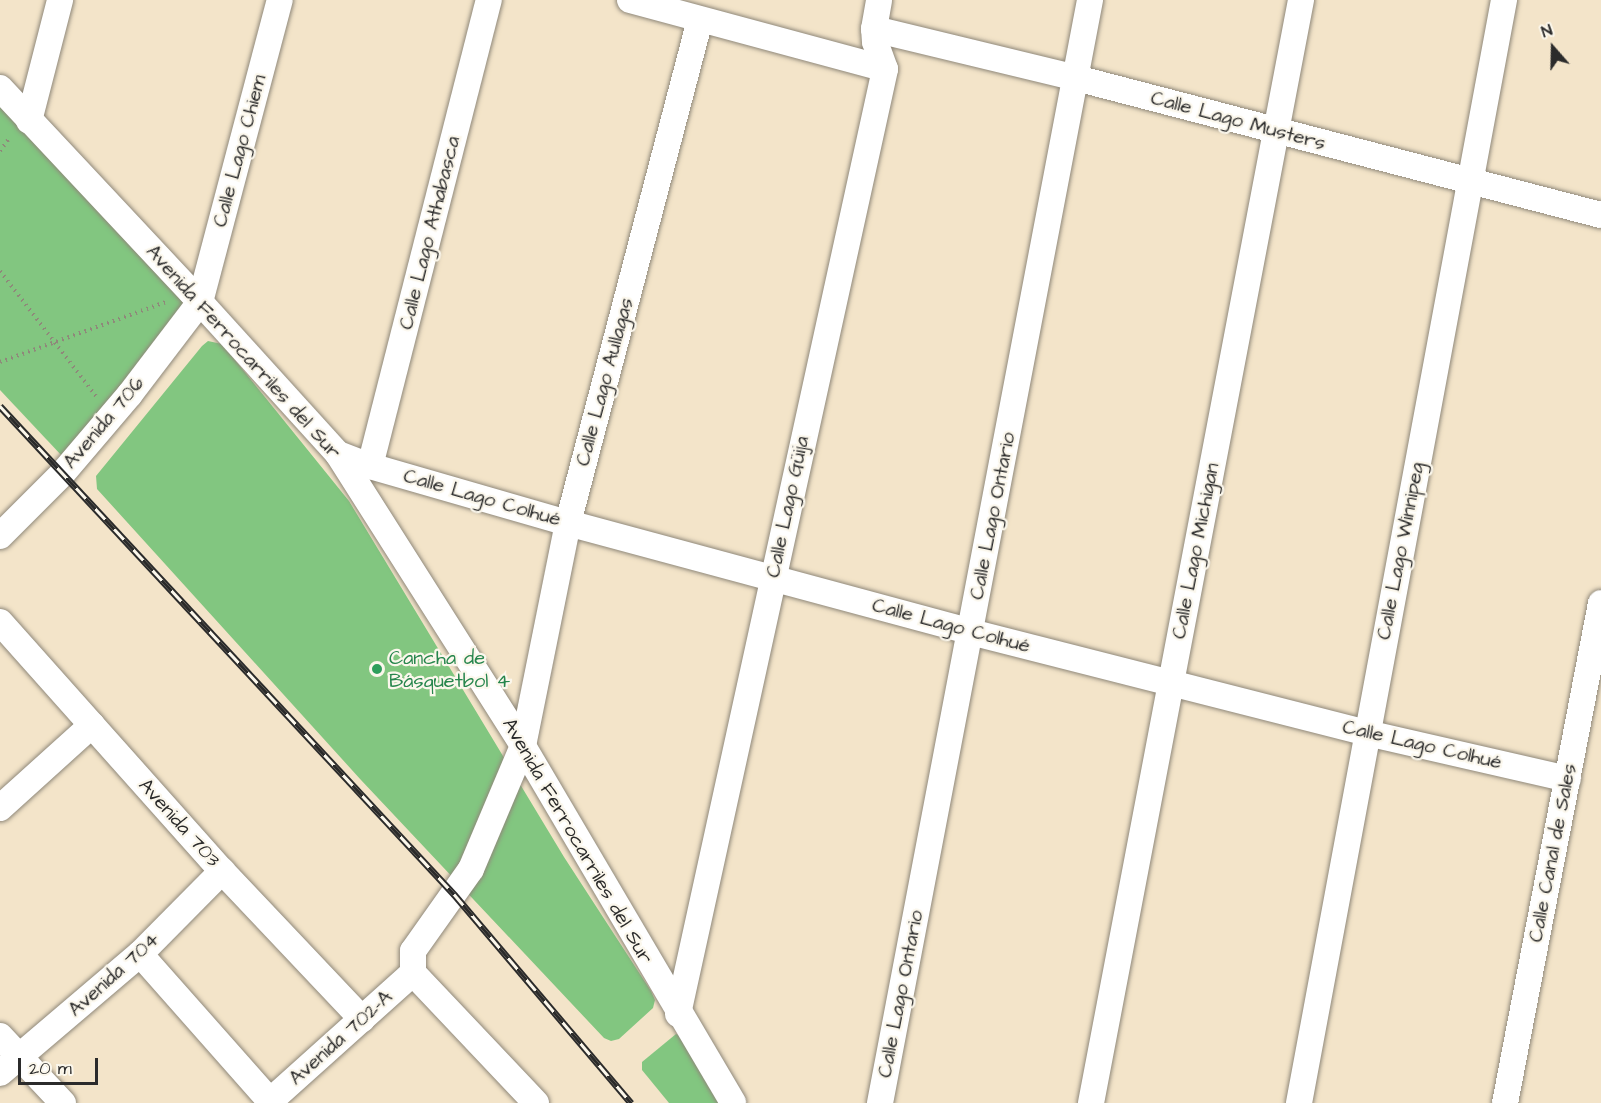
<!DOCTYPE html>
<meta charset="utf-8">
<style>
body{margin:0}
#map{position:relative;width:1601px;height:1103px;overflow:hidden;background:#f3e4c9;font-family:"Architects Daughter",sans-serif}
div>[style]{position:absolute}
.green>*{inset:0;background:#82c680}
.path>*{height:4px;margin-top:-2px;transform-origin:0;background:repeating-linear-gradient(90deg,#8f887a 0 1.5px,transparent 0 6px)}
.roads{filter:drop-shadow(0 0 2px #8f887a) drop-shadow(0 0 2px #8f887a)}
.minor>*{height:26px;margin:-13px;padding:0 13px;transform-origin:13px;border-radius:13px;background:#fff}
.rail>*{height:7px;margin-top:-3.5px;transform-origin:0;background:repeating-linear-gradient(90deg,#fbf7ec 0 14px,#2b2b2b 0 28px);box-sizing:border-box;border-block:2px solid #2b2b2b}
.dots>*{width:16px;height:16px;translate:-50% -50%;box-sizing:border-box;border:3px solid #fbf7ec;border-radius:50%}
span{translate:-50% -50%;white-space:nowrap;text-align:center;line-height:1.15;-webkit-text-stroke:4.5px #fbf7ec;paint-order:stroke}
.street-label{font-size:20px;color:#2b2b2b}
.leisure-label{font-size:20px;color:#27864d}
.left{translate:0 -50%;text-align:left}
.north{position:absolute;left:1523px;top:18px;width:60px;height:60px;-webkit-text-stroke:4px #fbf7ec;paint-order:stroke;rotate:340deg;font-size:16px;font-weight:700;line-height:24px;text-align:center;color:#2b2b2b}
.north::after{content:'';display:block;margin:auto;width:21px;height:27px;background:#2b2b2b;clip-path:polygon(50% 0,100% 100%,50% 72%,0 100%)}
.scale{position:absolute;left:18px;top:1058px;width:80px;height:27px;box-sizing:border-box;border:3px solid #2b2b2b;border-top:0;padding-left:8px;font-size:18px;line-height:21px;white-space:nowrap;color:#2b2b2b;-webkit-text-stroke:4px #fbf7ec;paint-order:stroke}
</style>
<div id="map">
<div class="green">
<i style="clip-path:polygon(0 104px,186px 306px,187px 310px,62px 456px,0 390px)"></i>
<i style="clip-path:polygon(208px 341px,222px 344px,349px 501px,564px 857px,651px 991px,655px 1000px,653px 1008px,619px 1039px,611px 1041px,604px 1038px,361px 780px,97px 489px,96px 476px,202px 346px)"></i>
<i style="clip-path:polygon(676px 1034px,681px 1036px,722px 1103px,669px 1103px,642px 1070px,642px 1062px)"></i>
</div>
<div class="path">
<i style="left:0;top:151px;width:17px;rotate:-54deg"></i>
<i style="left:0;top:271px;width:158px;rotate:52.5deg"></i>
<i style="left:0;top:362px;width:177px;rotate:-19.9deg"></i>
</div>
<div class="roads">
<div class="minor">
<i style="left:630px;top:0;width:264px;rotate:15.1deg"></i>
<i style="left:874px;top:29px;width:208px;rotate:13.6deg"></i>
<i style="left:1076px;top:78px;width:543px;rotate:14.63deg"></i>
<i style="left:0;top:88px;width:281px;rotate:46.9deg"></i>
<i style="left:192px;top:293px;width:217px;rotate:47.8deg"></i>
<i style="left:338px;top:454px;width:346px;rotate:57.6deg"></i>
<i style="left:523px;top:746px;width:414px;rotate:59.5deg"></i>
<i style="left:29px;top:121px;width:125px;rotate:-75.6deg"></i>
<i style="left:338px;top:454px;width:34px;rotate:21deg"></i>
<i style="left:370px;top:466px;width:206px;rotate:16.1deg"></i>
<i style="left:568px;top:523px;width:417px;rotate:15.1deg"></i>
<i style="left:971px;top:632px;width:409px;rotate:14.3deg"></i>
<i style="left:1367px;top:733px;width:206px;rotate:12.9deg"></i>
<i style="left:370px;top:466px;width:481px;rotate:-75.7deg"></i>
<i style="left:0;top:536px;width:88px;rotate:-45deg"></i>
<i style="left:62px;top:474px;width:105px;rotate:-49.6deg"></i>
<i style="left:130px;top:394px;width:116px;rotate:-52.7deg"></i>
<i style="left:200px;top:302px;width:312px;rotate:-75.2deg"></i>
<i style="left:0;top:622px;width:334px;rotate:48.3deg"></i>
<i style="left:222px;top:871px;width:204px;rotate:46.6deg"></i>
<i style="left:0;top:808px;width:124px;rotate:-42.1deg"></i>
<i style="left:140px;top:954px;width:196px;rotate:48.5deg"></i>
<i style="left:413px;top:973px;width:22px;rotate:-90deg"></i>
<i style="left:413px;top:951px;width:100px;rotate:-54.7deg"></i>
<i style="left:471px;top:869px;width:134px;rotate:-67.1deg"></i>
<i style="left:523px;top:746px;width:227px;rotate:-78.6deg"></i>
<i style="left:568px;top:523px;width:520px;rotate:-75.3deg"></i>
<i style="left:413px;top:973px;width:179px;rotate:46.6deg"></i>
<i style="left:678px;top:1014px;width:967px;rotate:-77.64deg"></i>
<i style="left:885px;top:69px;width:29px;rotate:-110deg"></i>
<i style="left:875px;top:42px;width:13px;rotate:-94deg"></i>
<i style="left:874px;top:29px;width:29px;rotate:-80deg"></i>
<i style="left:0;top:1036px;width:92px;rotate:46.8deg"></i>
<i style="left:0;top:1073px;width:184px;rotate:-40.4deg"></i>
<i style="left:140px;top:954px;width:117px;rotate:-45.3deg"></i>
<i style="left:268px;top:1103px;width:195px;rotate:-41.9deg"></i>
<i style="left:880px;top:1103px;width:1123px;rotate:-79.22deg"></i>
<i style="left:1091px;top:1103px;width:1123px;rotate:-79.22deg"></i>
<i style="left:1299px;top:1103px;width:1122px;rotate:-79.47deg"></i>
<i style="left:1505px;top:1103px;width:509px;rotate:-79.13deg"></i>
</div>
</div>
<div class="rail">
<i style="left:0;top:406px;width:667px;rotate:47.07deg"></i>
<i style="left:454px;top:894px;width:274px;rotate:49.7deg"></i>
</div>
<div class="dots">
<i style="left:377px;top:669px;background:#2e9e5b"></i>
</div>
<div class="street-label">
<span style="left:1238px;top:121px;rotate:15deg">Calle Lago Musters</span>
<span style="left:240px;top:151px;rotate:-75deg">Calle Lago Chiem</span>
<span style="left:430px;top:233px;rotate:-76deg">Calle Lago Athabasca</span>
<span style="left:243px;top:352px;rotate:48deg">Avenida Ferrocarriles del Sur</span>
<span style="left:605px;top:382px;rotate:-75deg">Calle Lago Aullagas</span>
<span style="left:104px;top:423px;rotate:-50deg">Avenida 706</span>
<span style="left:482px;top:498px;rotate:16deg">Calle Lago Colhué</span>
<span style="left:788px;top:507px;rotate:-78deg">Calle Lago Güija</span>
<span style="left:993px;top:516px;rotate:-79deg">Calle Lago Ontario</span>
<span style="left:1196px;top:551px;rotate:-79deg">Calle Lago Michigan</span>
<span style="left:1401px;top:551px;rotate:-79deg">Calle Lago Winnipeg</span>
<span style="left:951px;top:626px;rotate:15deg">Calle Lago Colhué</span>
<span style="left:1422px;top:745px;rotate:13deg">Calle Lago Colhué</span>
<span style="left:179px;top:823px;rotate:48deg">Avenida 703</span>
<span style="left:577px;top:841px;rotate:60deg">Avenida Ferrocarriles del Sur</span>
<span style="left:1553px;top:853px;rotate:-79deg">Calle Canal de Sales</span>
<span style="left:114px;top:975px;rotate:-42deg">Avenida 704</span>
<span style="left:901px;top:994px;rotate:-79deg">Calle Lago Ontario</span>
<span style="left:341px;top:1038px;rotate:-42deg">Avenida 702-A</span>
</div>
<div class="leisure-label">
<span class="left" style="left:389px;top:670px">Cancha de<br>Básquetbol 4</span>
</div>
<div class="north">N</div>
<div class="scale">20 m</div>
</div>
